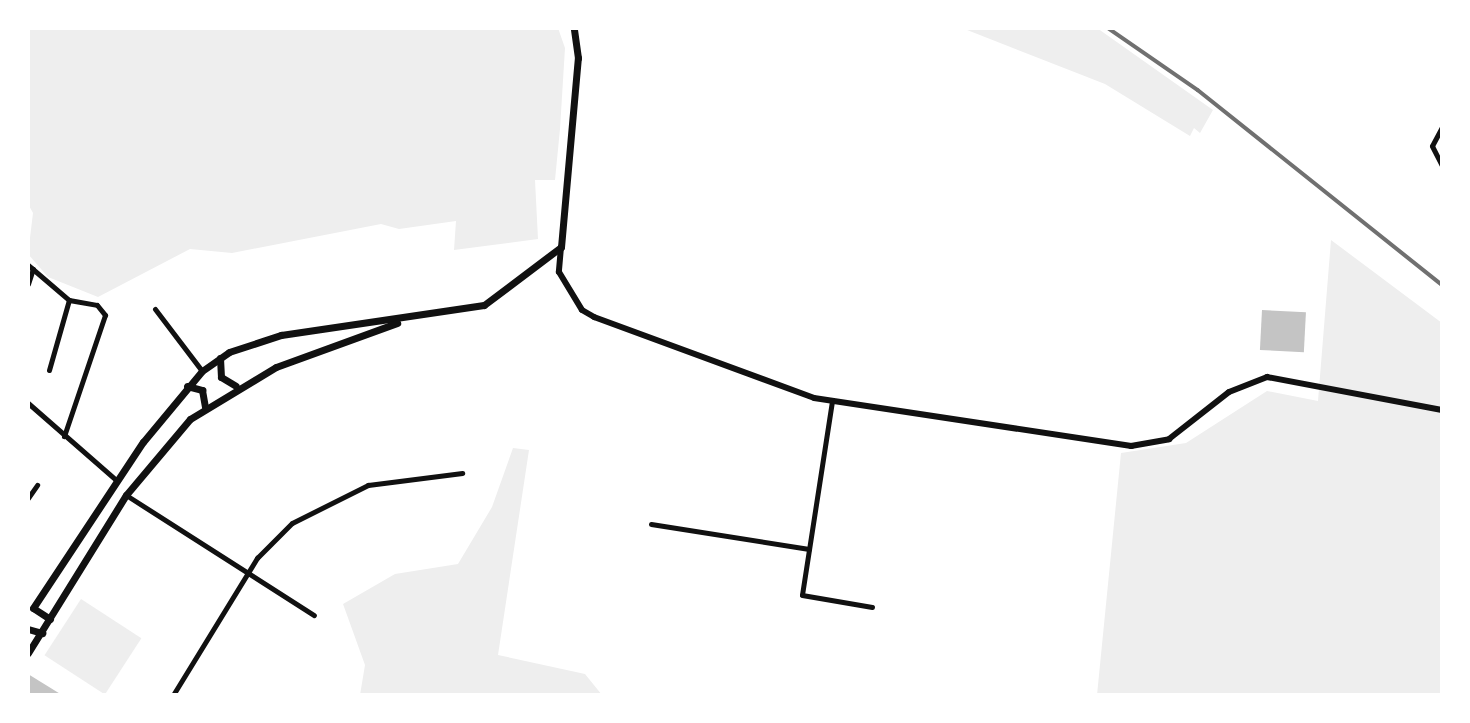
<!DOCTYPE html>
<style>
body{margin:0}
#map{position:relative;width:1470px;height:723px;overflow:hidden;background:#fff;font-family:"Nunito Sans",sans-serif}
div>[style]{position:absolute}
.green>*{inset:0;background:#eee;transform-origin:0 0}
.building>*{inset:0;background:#c4c4c4;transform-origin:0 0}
.minor>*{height:5px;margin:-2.5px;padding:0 2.5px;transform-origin:2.5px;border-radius:2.5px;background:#111}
.tertiary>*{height:6px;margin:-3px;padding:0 3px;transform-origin:3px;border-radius:3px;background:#111}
.secondary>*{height:7px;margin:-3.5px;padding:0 3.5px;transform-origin:3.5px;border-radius:3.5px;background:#111}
.rail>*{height:3.5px;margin:-1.75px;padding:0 1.75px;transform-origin:1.75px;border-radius:1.75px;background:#707070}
span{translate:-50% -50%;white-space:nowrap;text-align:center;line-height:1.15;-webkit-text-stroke:6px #fff;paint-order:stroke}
.frame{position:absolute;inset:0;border:30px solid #fff;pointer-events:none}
</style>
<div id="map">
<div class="green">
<i style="clip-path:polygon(28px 28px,558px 28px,565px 48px,560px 129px,555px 180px,535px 180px,538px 239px,454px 250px,456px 221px,399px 229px,381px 224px,232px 253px,190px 249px,98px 297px,48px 277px,28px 254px,33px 213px,28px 204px)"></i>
<i style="clip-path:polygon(962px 28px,1097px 28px,1213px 110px,1200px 133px,1194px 128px,1190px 136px,1105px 84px)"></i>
<i style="clip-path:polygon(1331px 240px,1442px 323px,1442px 695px,1097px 695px,1121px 453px,1186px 443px,1267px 391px,1318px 401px)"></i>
<i style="clip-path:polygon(513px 448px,529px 450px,498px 655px,585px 674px,602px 695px,360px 695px,365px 665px,343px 604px,395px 574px,458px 564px,492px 507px)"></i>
<i style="left:81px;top:599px;width:72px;height:67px;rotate:33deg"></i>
</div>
<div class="building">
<i style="left:1262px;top:310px;width:44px;height:40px;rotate:3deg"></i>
<i style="clip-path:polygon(28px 674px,62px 695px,28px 695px)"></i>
</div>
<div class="minor">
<i style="left:1442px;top:127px;width:21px;rotate:118deg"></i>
<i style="left:1432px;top:146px;width:22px;rotate:63deg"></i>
<i style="left:28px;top:265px;width:54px;rotate:40.5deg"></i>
<i style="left:69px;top:300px;width:28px;rotate:10deg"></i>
<i style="left:97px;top:305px;width:13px;rotate:51deg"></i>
<i style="left:105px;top:315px;width:128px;rotate:108.7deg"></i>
<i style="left:28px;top:284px;width:16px;rotate:-72deg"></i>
<i style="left:155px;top:309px;width:78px;rotate:52.8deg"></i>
<i style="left:49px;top:370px;width:73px;rotate:-74.1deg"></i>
<i style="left:832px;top:401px;width:196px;rotate:98.8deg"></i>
<i style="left:802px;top:595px;width:71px;rotate:9.7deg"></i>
<i style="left:28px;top:403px;width:118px;rotate:41.2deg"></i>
<i style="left:126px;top:495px;width:223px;rotate:32.6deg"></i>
<i style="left:28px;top:498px;width:16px;rotate:-55deg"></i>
<i style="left:651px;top:524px;width:160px;rotate:9deg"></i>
<i style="left:173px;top:695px;width:161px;rotate:-58.5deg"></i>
<i style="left:257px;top:558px;width:49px;rotate:-45deg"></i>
<i style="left:292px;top:523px;width:85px;rotate:-26.6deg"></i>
<i style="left:368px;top:485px;width:95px;rotate:-7.3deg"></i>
</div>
<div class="tertiary">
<i style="left:561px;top:247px;width:25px;rotate:95deg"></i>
<i style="left:559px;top:272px;width:44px;rotate:58.8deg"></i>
<i style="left:582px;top:310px;width:14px;rotate:30deg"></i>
<i style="left:594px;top:317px;width:234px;rotate:20.2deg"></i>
<i style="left:814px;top:398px;width:321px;rotate:8.6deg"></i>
<i style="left:1131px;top:446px;width:39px;rotate:-10deg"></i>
<i style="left:1169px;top:439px;width:76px;rotate:-38.1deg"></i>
<i style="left:1229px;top:392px;width:41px;rotate:-21.5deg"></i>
<i style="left:1267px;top:377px;width:178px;rotate:10.7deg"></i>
</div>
<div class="secondary">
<i style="left:220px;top:358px;width:19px;rotate:87deg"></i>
<i style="left:221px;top:377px;width:17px;rotate:31deg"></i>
<i style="left:187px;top:386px;width:16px;rotate:15deg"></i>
<i style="left:202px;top:390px;width:17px;rotate:80deg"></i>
<i style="left:50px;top:619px;width:20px;rotate:-147deg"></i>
<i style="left:33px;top:608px;width:199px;rotate:-56.5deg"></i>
<i style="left:143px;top:442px;width:92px;rotate:-50.3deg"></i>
<i style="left:202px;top:371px;width:33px;rotate:-35deg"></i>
<i style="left:229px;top:352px;width:55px;rotate:-18.1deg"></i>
<i style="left:281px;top:335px;width:205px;rotate:-8.4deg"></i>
<i style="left:484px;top:305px;width:96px;rotate:-37deg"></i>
<i style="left:561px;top:247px;width:190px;rotate:-84.9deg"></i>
<i style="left:578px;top:58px;width:30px;rotate:-98deg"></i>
<i style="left:28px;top:629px;width:15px;rotate:16deg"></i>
<i style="left:28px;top:653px;width:186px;rotate:-58.2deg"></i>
<i style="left:126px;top:495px;width:99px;rotate:-49.9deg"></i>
<i style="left:190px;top:419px;width:100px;rotate:-31.2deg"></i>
<i style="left:276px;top:367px;width:129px;rotate:-20deg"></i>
</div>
<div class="rail">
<i style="left:1108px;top:28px;width:109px;rotate:34.6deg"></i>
<i style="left:1198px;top:90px;width:312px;rotate:38.6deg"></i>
</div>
<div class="frame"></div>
</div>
